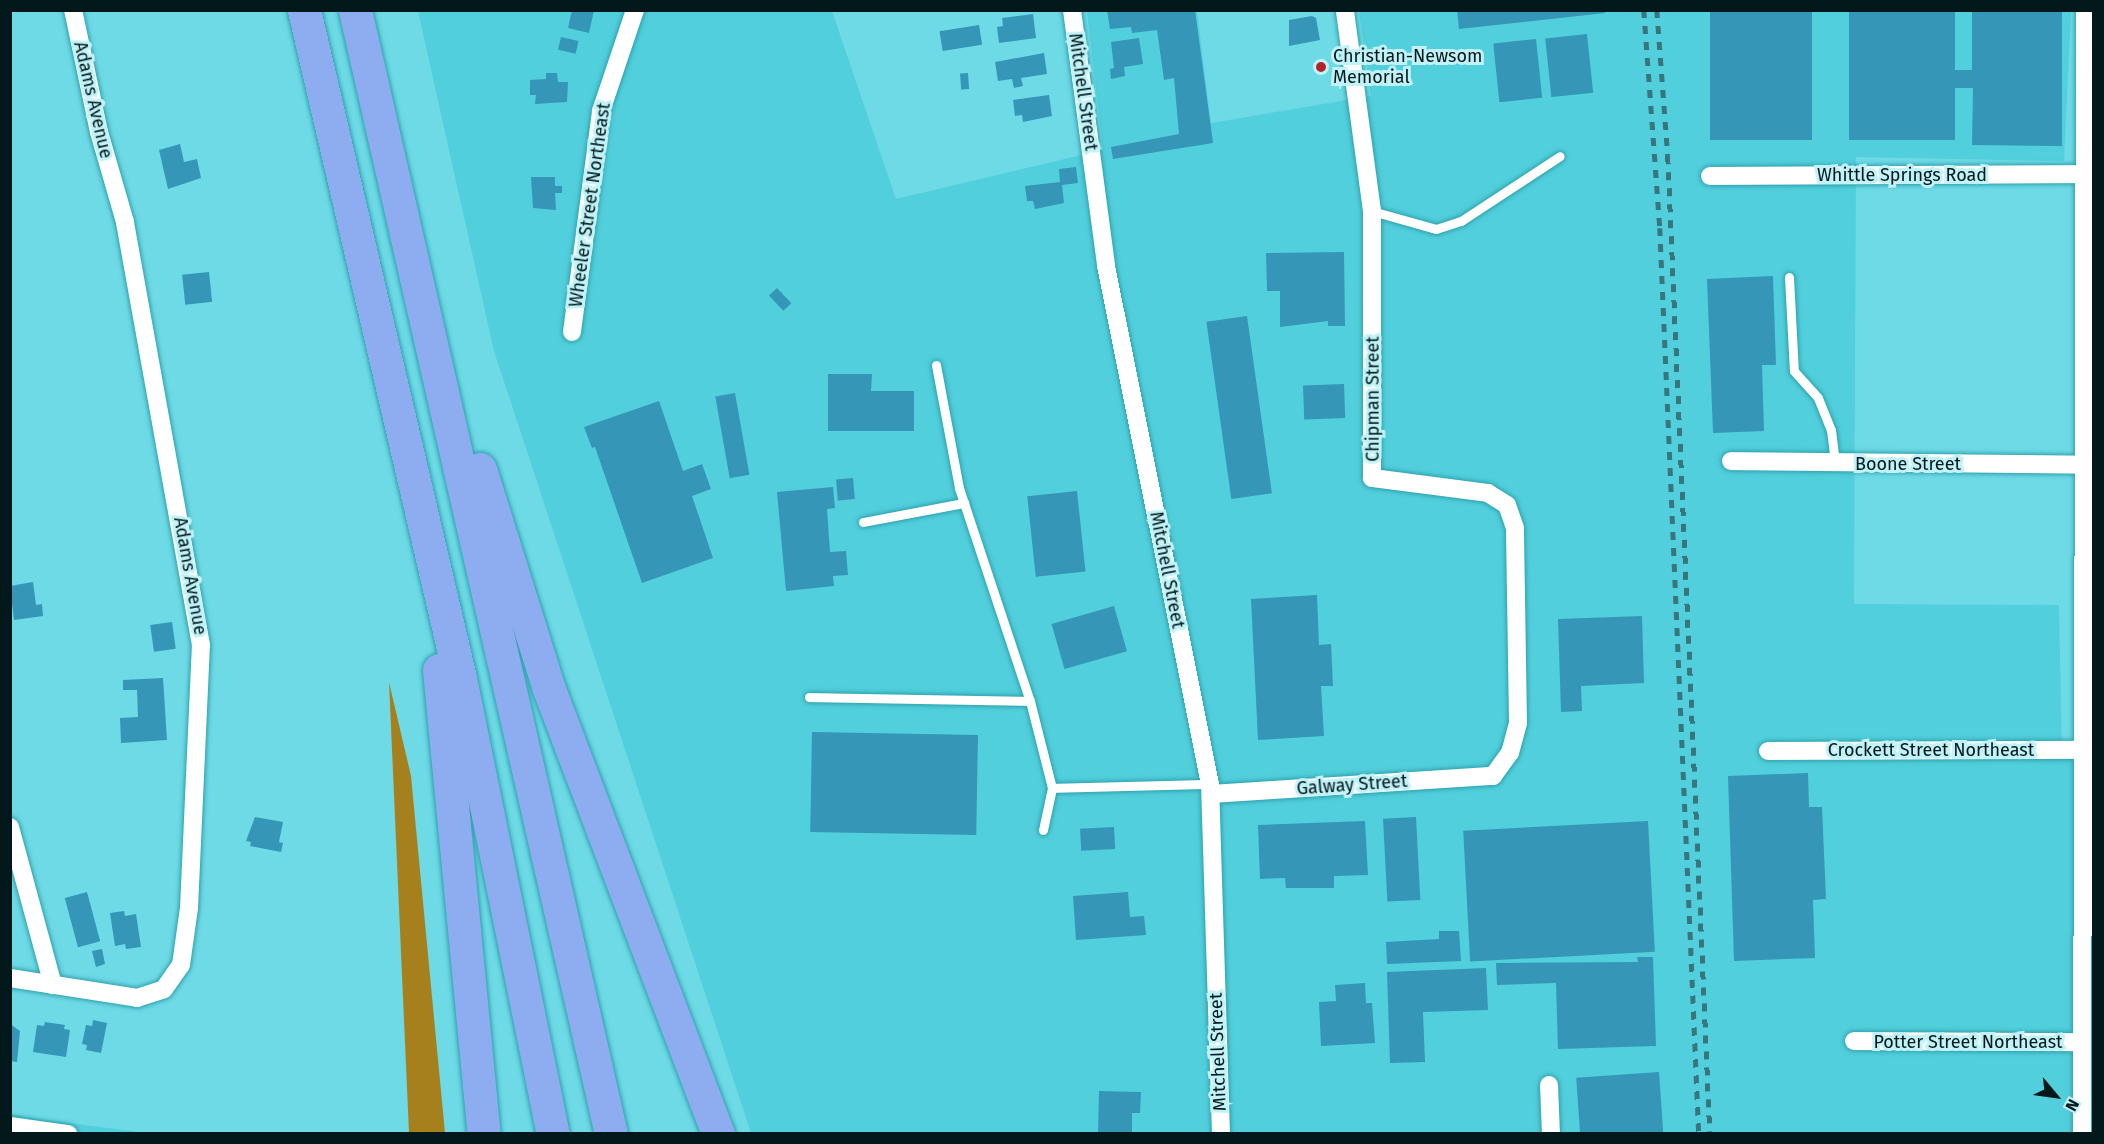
<!DOCTYPE html>
<style>
body{margin:0}
#map{position:relative;width:2104px;height:1144px;overflow:hidden;background:#6edae6;font-family:"Fira Sans",sans-serif}
div>[style]{position:absolute}
.built>*{inset:0;background:#52cfdc}
.forest>*{inset:0;background:#a7801e}
.building>*{inset:0;background:#3596b7;transform-origin:0 0}
.roads{filter:drop-shadow(0 0 2px #2ea2ae) drop-shadow(0 0 2px #2ea2ae)}
.service>*{height:9px;margin:-4.5px;padding:0 4.5px;transform-origin:4.5px;border-radius:4.5px;background:#fff}
.minor>*{height:18px;margin:-9px;padding:0 9px;transform-origin:9px;border-radius:9px;background:#fff}
.motorway>*{height:33px;margin:-16.5px;padding:0 16.5px;transform-origin:16.5px;border-radius:16.5px;background:#8dadf0}
.rail>*{height:4.5px;margin-top:-2.25px;transform-origin:0;background:repeating-linear-gradient(90deg,#37767d 0 8px,transparent 0 16px)}
.dots>*{width:16px;height:16px;translate:-50% -50%;box-sizing:border-box;border:3px solid #c1f2f8;border-radius:50%}
span{translate:-50% -50%;white-space:nowrap;text-align:center;line-height:1.15;-webkit-text-stroke:6px #c1f2f8;paint-order:stroke}
.poi-label{font-size:18px;color:#02181a}
.left{translate:0 -50%;text-align:left}
.street-label{font-size:18px;color:#02181a}
.frame{position:absolute;inset:0;border:12px solid #02181a;pointer-events:none}
.north{position:absolute;left:2026px;top:1066px;width:60px;height:60px;-webkit-text-stroke:4px #c1f2f8;paint-order:stroke;rotate:119deg;font-size:16px;font-weight:700;line-height:24px;text-align:center;color:#02181a}
.north::after{content:'';display:block;margin:auto;width:21px;height:27px;background:#02181a;clip-path:polygon(50% 0,100% 100%,50% 72%,0 100%)}
</style>
<div id="map">
<div class="built">
<i style="clip-path:polygon(418px 11px,832px 11px,896px 199px,1103px 150px,1087px 11px,1197px 11px,1211px 123px,1371px 96px,1359px 11px,2071px 11px,2064px 161px,1856px 157px,1854px 604px,2059px 605px,2062px 758px,2093px 759px,2093px 1133px,751px 1133px,494px 351px)"></i>
<i style="clip-path:polygon(10px 1114px,45px 1120px,147px 1133px,11px 1133px)"></i>
</div>
<div class="forest">
<i style="clip-path:polygon(389px 682px,411px 776px,445px 1133px,409px 1133px)"></i>
</div>
<div class="building">
<i style="clip-path:polygon(572px 10px,594px 10px,589px 33px,568px 28px)"></i>
<i style="clip-path:polygon(1107px 10px,1195px 10px,1213px 143px,1113px 159px,1111px 147px,1179px 134px,1174px 78px,1164px 80px,1157px 30px,1132px 33px,1131px 27px,1110px 29px)"></i>
<i style="clip-path:polygon(1457px 10px,1604px 10px,1605px 13px,1459px 29px)"></i>
<i style="left:1710px;top:10px;width:102px;height:130px"></i>
<i style="clip-path:polygon(1849px 10px,1955px 10px,1955px 70px,1972px 70px,1972px 10px,2062px 10px,2062px 146px,1972px 145px,1973px 88px,1955px 88px,1955px 140px,1849px 140px)"></i>
<i style="clip-path:polygon(1033px 14px,1036px 38px,999px 43px,997px 27px,1003px 26px,1002px 18px)"></i>
<i style="clip-path:polygon(1312px 16px,1316px 18px,1320px 40px,1289px 46px,1289px 20px)"></i>
<i style="left:979px;top:25px;width:20px;height:40px;rotate:81deg"></i>
<i style="left:1587px;top:34px;width:59px;height:42px;rotate:84deg"></i>
<i style="left:561px;top:37px;width:18px;height:13px;rotate:13deg"></i>
<i style="clip-path:polygon(1139px 38px,1143px 64px,1124px 67px,1125px 76px,1111px 79px,1110px 69px,1114px 68px,1111px 42px)"></i>
<i style="left:1536px;top:39px;width:59px;height:43px;rotate:84deg"></i>
<i style="clip-path:polygon(1044px 53px,1047px 74px,1021px 78px,1023px 86px,1014px 88px,1012px 79px,998px 81px,995px 62px)"></i>
<i style="clip-path:polygon(546px 73px,557px 73px,558px 82px,568px 82px,567px 102px,535px 104px,536px 95px,530px 95px,530px 80px,546px 79px)"></i>
<i style="left:968px;top:73px;width:16px;height:8px;rotate:86deg"></i>
<i style="clip-path:polygon(1049px 95px,1052px 116px,1023px 122px,1022px 115px,1015px 116px,1013px 100px)"></i>
<i style="clip-path:polygon(180px 144px,184px 162px,197px 159px,201px 178px,168px 189px,159px 150px)"></i>
<i style="clip-path:polygon(1076px 167px,1078px 183px,1062px 185px,1064px 203px,1035px 209px,1033px 201px,1027px 201px,1025px 186px,1060px 182px,1059px 169px)"></i>
<i style="clip-path:polygon(531px 177px,555px 177px,555px 186px,562px 186px,562px 193px,555px 193px,556px 210px,533px 208px)"></i>
<i style="clip-path:polygon(1344px 252px,1345px 326px,1328px 326px,1328px 321px,1280px 327px,1280px 291px,1267px 291px,1266px 253px)"></i>
<i style="left:209px;top:272px;width:30px;height:27px;rotate:84deg"></i>
<i style="clip-path:polygon(1773px 276px,1776px 365px,1762px 365px,1764px 431px,1713px 433px,1707px 279px)"></i>
<i style="left:777px;top:288px;width:21px;height:11px;rotate:47deg"></i>
<i style="left:1247px;top:316px;width:179px;height:41px;rotate:82deg"></i>
<i style="clip-path:polygon(828px 374px,872px 374px,871px 391px,914px 391px,914px 431px,828px 431px)"></i>
<i style="left:1344px;top:384px;width:34px;height:41px;rotate:88deg"></i>
<i style="left:735px;top:393px;width:83px;height:20px;rotate:80deg"></i>
<i style="clip-path:polygon(659px 401px,683px 471px,702px 464px,711px 489px,692px 496px,713px 558px,642px 583px,595px 447px,592px 448px,584px 427px)"></i>
<i style="left:853px;top:478px;width:21px;height:17px;rotate:85deg"></i>
<i style="clip-path:polygon(833px 487px,835px 508px,827px 509px,830px 552px,846px 551px,848px 575px,833px 576px,834px 586px,786px 591px,777px 492px)"></i>
<i style="left:1077px;top:491px;width:81px;height:50px;rotate:84deg"></i>
<i style="clip-path:polygon(33px 582px,36px 605px,42px 604px,43px 616px,14px 620px,10px 586px)"></i>
<i style="clip-path:polygon(1317px 595px,1319px 645px,1331px 644px,1333px 686px,1321px 686px,1324px 736px,1258px 740px,1251px 599px)"></i>
<i style="left:1114px;top:606px;width:47px;height:65px;rotate:74deg"></i>
<i style="clip-path:polygon(1642px 616px,1644px 683px,1581px 686px,1582px 711px,1561px 712px,1558px 619px)"></i>
<i style="left:172px;top:622px;width:27px;height:22px;rotate:82deg"></i>
<i style="clip-path:polygon(163px 678px,167px 740px,121px 743px,120px 718px,138px 717px,137px 690px,123px 690px,123px 680px)"></i>
<i style="left:812px;top:732px;width:166px;height:100px;rotate:1deg"></i>
<i style="clip-path:polygon(1808px 773px,1809px 807px,1822px 807px,1826px 899px,1813px 900px,1815px 958px,1734px 961px,1728px 776px)"></i>
<i style="clip-path:polygon(255px 817px,283px 822px,279px 842px,283px 843px,281px 852px,250px 846px,251px 842px,246px 841px)"></i>
<i style="left:1416px;top:817px;width:83px;height:33px;rotate:87deg"></i>
<i style="clip-path:polygon(1365px 821px,1368px 875px,1334px 876px,1334px 888px,1286px 888px,1285px 878px,1260px 879px,1258px 825px)"></i>
<i style="left:1648px;top:821px;width:131px;height:185px;rotate:87deg"></i>
<i style="left:1114px;top:827px;width:22px;height:34px;rotate:87deg"></i>
<i style="left:87px;top:892px;width:51px;height:23px;rotate:75deg"></i>
<i style="clip-path:polygon(1128px 892px,1130px 917px,1144px 916px,1146px 935px,1076px 940px,1073px 896px)"></i>
<i style="clip-path:polygon(124px 911px,125px 916px,136px 914px,141px 947px,126px 949px,125px 944px,115px 946px,110px 913px)"></i>
<i style="clip-path:polygon(1439px 931px,1459px 931px,1461px 961px,1387px 964px,1386px 942px,1439px 939px)"></i>
<i style="clip-path:polygon(102px 949px,105px 964px,96px 967px,92px 951px)"></i>
<i style="clip-path:polygon(1637px 957px,1653px 957px,1656px 1046px,1558px 1049px,1556px 983px,1497px 985px,1496px 963px,1638px 962px)"></i>
<i style="clip-path:polygon(1486px 968px,1488px 1010px,1423px 1012px,1425px 1062px,1390px 1063px,1387px 972px)"></i>
<i style="clip-path:polygon(1365px 983px,1366px 1003px,1372px 1003px,1375px 1043px,1321px 1046px,1319px 1002px,1336px 1001px,1335px 985px)"></i>
<i style="clip-path:polygon(93px 1020px,107px 1023px,101px 1053px,86px 1050px,87px 1045px,82px 1044px,86px 1025px,92px 1026px)"></i>
<i style="clip-path:polygon(45px 1022px,65px 1025px,64px 1029px,70px 1030px,66px 1057px,33px 1052px,37px 1025px,44px 1026px)"></i>
<i style="clip-path:polygon(10px 1024px,20px 1031px,17px 1062px,10px 1061px)"></i>
<i style="left:1659px;top:1072px;width:62px;height:83px;rotate:86deg"></i>
<i style="clip-path:polygon(1099px 1091px,1141px 1092px,1140px 1113px,1132px 1113px,1132px 1134px,1098px 1134px)"></i>
</div>
<div class="roads">
<div class="service">
<i style="left:1372px;top:211px;width:66px;rotate:15.7deg"></i>
<i style="left:1436px;top:229px;width:26px;rotate:-18deg"></i>
<i style="left:1461px;top:221px;width:118px;rotate:-33.3deg"></i>
<i style="left:1789px;top:277px;width:94px;rotate:87deg"></i>
<i style="left:1794px;top:371px;width:36px;rotate:48deg"></i>
<i style="left:1818px;top:398px;width:35px;rotate:68deg"></i>
<i style="left:1831px;top:430px;width:34px;rotate:83deg"></i>
<i style="left:936px;top:365px;width:125px;rotate:79.4deg"></i>
<i style="left:959px;top:488px;width:225px;rotate:71.6deg"></i>
<i style="left:1030px;top:701px;width:90px;rotate:75.8deg"></i>
<i style="left:1052px;top:788px;width:43px;rotate:102.1deg"></i>
<i style="left:863px;top:522px;width:103px;rotate:-10.7deg"></i>
<i style="left:809px;top:697px;width:221px;rotate:1deg"></i>
<i style="left:1052px;top:788px;width:158px;rotate:-1.5deg"></i>
</div>
<div class="minor">
<i style="left:1072px;top:10px;width:258px;rotate:82.4deg"></i>
<i style="left:1106px;top:266px;width:528px;rotate:78.65deg"></i>
<i style="left:1210px;top:784px;width:350px;rotate:88.2deg"></i>
<i style="left:1710px;top:176px;width:384px;rotate:-0.3deg"></i>
<i style="left:572px;top:332px;width:223px;rotate:-82.5deg"></i>
<i style="left:601px;top:111px;width:107px;rotate:-71.4deg"></i>
<i style="left:1731px;top:461px;width:353px;rotate:0.6deg"></i>
<i style="left:1768px;top:751px;width:326px;rotate:-0.2deg"></i>
<i style="left:1211px;top:794px;width:283px;rotate:-3.7deg"></i>
<i style="left:1493px;top:776px;width:29px;rotate:-54deg"></i>
<i style="left:1510px;top:753px;width:31px;rotate:-75deg"></i>
<i style="left:1518px;top:723px;width:195px;rotate:-90.9deg"></i>
<i style="left:1515px;top:528px;width:24px;rotate:-109deg"></i>
<i style="left:1507px;top:505px;width:22px;rotate:-148deg"></i>
<i style="left:1488px;top:493px;width:117px;rotate:-172.6deg"></i>
<i style="left:1372px;top:478px;width:267px;rotate:-90deg"></i>
<i style="left:1372px;top:211px;width:203px;rotate:-97.7deg"></i>
<i style="left:10px;top:827px;width:164px;rotate:74.8deg"></i>
<i style="left:10px;top:978px;width:129px;rotate:8.9deg"></i>
<i style="left:137px;top:998px;width:28px;rotate:-18deg"></i>
<i style="left:164px;top:989px;width:29px;rotate:-55deg"></i>
<i style="left:181px;top:965px;width:58px;rotate:-82deg"></i>
<i style="left:189px;top:908px;width:263px;rotate:-87.4deg"></i>
<i style="left:201px;top:645px;width:430px;rotate:-100.2deg"></i>
<i style="left:125px;top:222px;width:94px;rotate:-106.1deg"></i>
<i style="left:99px;top:132px;width:125px;rotate:-102deg"></i>
<i style="left:1854px;top:1041px;width:228px;rotate:0.3deg"></i>
<i style="left:1549px;top:1085px;width:49px;rotate:87.7deg"></i>
<i style="left:10px;top:1126px;width:59px;rotate:7.9deg"></i>
<i style="left:2082px;top:1134px;width:1124px;rotate:-89.85deg"></i>
</div>
<div class="motorway">
<i style="left:304px;top:10px;width:686px;rotate:76.86deg"></i>
<i style="left:460px;top:678px;width:465px;rotate:78.5deg"></i>
<i style="left:355px;top:10px;width:1153px;rotate:77.17deg"></i>
<i style="left:480px;top:469px;width:231px;rotate:72.6deg"></i>
<i style="left:549px;top:689px;width:476px;rotate:69.2deg"></i>
<i style="left:439px;top:670px;width:466px;rotate:84.5deg"></i>
</div>
</div>
<div class="rail">
<i style="left:1644px;top:10px;width:219px;rotate:85.8deg"></i>
<i style="left:1660px;top:228px;width:907px;rotate:87.54deg"></i>
<i style="left:1657px;top:10px;width:146px;rotate:85.7deg"></i>
<i style="left:1668px;top:156px;width:979px;rotate:87.54deg"></i>
</div>
<div class="dots">
<i style="left:1321px;top:67px;background:#b42329"></i>
</div>
<div class="poi-label">
<span class="left" style="left:1333px;top:67px">Christian-Newsom<br>Memorial</span>
</div>
<div class="street-label">
<span style="left:1083px;top:92px;rotate:82deg">Mitchell Street</span>
<span style="left:93px;top:100px;rotate:77deg">Adams Avenue</span>
<span style="left:1902px;top:175px">Whittle Springs Road</span>
<span style="left:590px;top:205px;rotate:-82deg">Wheeler Street Northeast</span>
<span style="left:1373px;top:399px;rotate:-90deg">Chipman Street</span>
<span style="left:1908px;top:464px">Boone Street</span>
<span style="left:1167px;top:570px;rotate:79deg">Mitchell Street</span>
<span style="left:190px;top:576px;rotate:80deg">Adams Avenue</span>
<span style="left:1931px;top:750px">Crockett Street Northeast</span>
<span style="left:1352px;top:785px;rotate:-4deg">Galway Street</span>
<span style="left:1968px;top:1042px">Potter Street Northeast</span>
<span style="left:1218px;top:1052px;rotate:-92deg">Mitchell Street</span>
</div>
<div class="frame"></div>
<div class="north">N</div>
</div>
